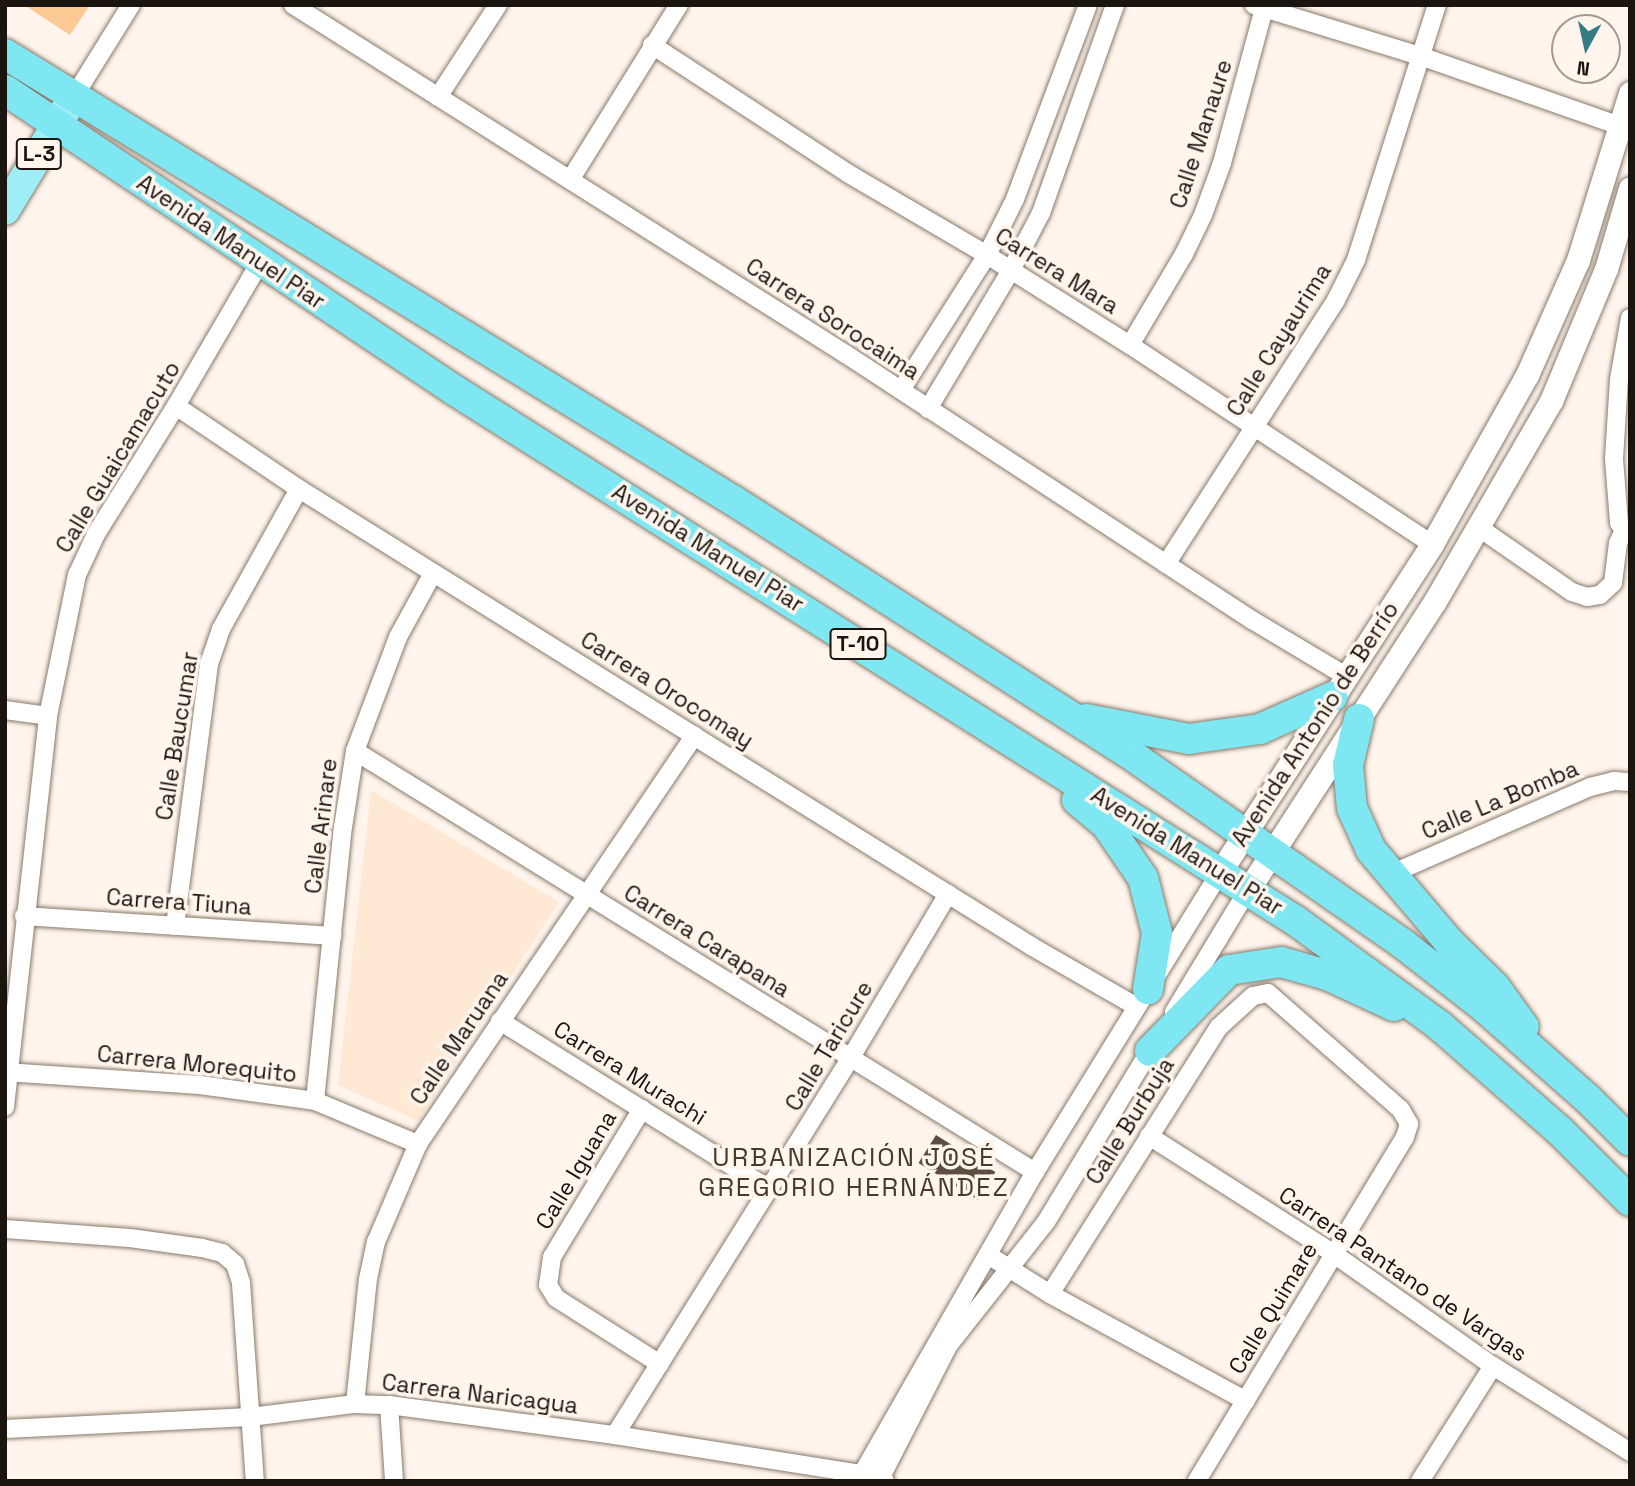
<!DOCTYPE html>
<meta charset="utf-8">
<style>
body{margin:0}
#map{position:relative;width:1635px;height:1486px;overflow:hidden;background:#fff5ec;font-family:"Space Grotesk",sans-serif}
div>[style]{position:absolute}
.built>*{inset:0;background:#ffe9d4}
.green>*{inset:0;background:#fcc994}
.building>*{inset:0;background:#5c4f42;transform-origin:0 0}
.roads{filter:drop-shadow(0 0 2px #87796b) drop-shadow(0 0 2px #87796b)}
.minor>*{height:18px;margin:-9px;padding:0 9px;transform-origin:9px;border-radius:9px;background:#fff}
.tertiary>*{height:23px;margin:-11.5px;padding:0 11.5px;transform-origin:11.5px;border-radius:11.5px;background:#fff}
.primary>*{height:30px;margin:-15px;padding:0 15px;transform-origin:15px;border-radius:15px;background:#9fedf5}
.trunk>*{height:30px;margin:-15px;padding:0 15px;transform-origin:15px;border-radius:15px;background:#7fe7f2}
span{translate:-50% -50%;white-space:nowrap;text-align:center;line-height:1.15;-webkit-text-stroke:7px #fff5ec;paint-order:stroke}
.shield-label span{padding:2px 5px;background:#fff5ec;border:2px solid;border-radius:5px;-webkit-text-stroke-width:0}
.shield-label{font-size:21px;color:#1a150f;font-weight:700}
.street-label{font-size:23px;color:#1a150f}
.quarter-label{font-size:26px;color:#473a2e;letter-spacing:2px}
.frame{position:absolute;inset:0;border:7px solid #1a150f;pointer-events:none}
.north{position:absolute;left:1551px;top:14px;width:70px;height:70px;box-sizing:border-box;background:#fff5ec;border:2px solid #a39b94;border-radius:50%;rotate:188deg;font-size:19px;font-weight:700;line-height:28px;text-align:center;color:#1a150f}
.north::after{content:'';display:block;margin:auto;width:24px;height:32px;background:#347c84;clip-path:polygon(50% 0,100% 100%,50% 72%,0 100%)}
</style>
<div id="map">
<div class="built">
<i style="clip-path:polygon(371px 790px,559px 902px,418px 1121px,338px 1085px)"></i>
</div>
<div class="green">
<i style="clip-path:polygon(24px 5px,90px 5px,70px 35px)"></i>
</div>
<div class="building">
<i style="left:936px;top:1135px;width:70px;height:33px;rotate:32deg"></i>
</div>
<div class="roads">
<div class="minor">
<i style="left:293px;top:5px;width:655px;rotate:32.28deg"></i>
<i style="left:847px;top:355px;width:484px;rotate:33.2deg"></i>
<i style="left:1252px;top:620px;width:109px;rotate:30.8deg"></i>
<i style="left:1254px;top:5px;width:177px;rotate:17.1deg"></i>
<i style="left:1423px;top:57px;width:218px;rotate:19.3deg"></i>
<i style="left:652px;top:45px;width:235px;rotate:33.2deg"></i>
<i style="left:849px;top:174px;width:160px;rotate:30.4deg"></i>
<i style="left:987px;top:255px;width:169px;rotate:32.2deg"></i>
<i style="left:1130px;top:345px;width:362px;rotate:33.4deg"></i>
<i style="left:438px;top:97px;width:110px;rotate:-56.9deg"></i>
<i style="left:73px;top:98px;width:110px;rotate:-58.1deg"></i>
<i style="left:570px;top:180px;width:206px;rotate:-58.1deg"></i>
<i style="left:1630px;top:318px;width:62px;rotate:100.2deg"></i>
<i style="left:1619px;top:379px;width:80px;rotate:93.6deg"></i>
<i style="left:1614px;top:459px;width:64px;rotate:85.5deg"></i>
<i style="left:1619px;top:523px;width:9px;rotate:54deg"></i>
<i style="left:1624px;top:530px;width:6px;rotate:9deg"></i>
<i style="left:1130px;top:345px;width:106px;rotate:-59.3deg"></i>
<i style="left:1184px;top:254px;width:43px;rotate:-64deg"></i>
<i style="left:1203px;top:215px;width:55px;rotate:-69.9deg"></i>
<i style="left:1222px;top:163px;width:164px;rotate:-74.8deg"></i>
<i style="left:901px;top:390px;width:160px;rotate:-57.5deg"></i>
<i style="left:987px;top:255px;width:63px;rotate:-63.4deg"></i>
<i style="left:1015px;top:199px;width:207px;rotate:-69.4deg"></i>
<i style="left:176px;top:406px;width:148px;rotate:34deg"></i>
<i style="left:299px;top:489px;width:466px;rotate:32deg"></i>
<i style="left:694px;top:736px;width:397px;rotate:31.9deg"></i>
<i style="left:1031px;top:946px;width:122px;rotate:29.9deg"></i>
<i style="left:928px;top:409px;width:160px;rotate:-59.1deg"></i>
<i style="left:1010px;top:272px;width:67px;rotate:-62.3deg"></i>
<i style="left:1041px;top:213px;width:221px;rotate:-70.4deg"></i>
<i style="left:1478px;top:527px;width:114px;rotate:34.7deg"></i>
<i style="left:1572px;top:592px;width:16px;rotate:18deg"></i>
<i style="left:1587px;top:597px;width:13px;rotate:-9deg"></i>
<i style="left:1600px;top:595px;width:18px;rotate:-43deg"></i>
<i style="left:1613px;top:583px;width:40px;rotate:-82.9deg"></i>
<i style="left:1618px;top:543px;width:14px;rotate:-65deg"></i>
<i style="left:1166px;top:564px;width:312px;rotate:-57.2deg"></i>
<i style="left:1335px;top:302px;width:47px;rotate:-63.4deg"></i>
<i style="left:1356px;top:260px;width:268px;rotate:-72.4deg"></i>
<i style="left:5px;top:710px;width:43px;rotate:7.9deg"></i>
<i style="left:355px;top:751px;width:800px;rotate:31.76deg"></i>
<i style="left:1391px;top:874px;width:217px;rotate:-23.6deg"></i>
<i style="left:1590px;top:787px;width:25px;rotate:-14deg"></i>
<i style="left:1614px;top:781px;width:16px;rotate:4deg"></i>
<i style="left:24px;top:916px;width:309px;rotate:3.7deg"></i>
<i style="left:175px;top:926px;width:264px;rotate:-82.6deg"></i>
<i style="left:209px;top:664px;width:37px;rotate:-71deg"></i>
<i style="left:221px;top:629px;width:160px;rotate:-60.9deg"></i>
<i style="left:1174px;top:1012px;width:143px;rotate:-58.8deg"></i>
<i style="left:500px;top:1021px;width:317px;rotate:32deg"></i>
<i style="left:5px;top:1072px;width:195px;rotate:3.8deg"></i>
<i style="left:200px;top:1085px;width:116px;rotate:7.9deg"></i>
<i style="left:315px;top:1101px;width:112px;rotate:22.7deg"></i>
<i style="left:315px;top:1101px;width:275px;rotate:-84.2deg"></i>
<i style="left:343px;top:827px;width:77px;rotate:-81deg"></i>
<i style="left:355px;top:751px;width:122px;rotate:-69.3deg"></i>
<i style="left:398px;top:637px;width:73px;rotate:-61.3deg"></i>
<i style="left:5px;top:1107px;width:393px;rotate:-83.7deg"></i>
<i style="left:48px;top:716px;width:144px;rotate:-78.4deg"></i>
<i style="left:77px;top:575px;width:45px;rotate:-65.1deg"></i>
<i style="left:96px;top:534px;width:151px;rotate:-58deg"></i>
<i style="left:176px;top:406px;width:167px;rotate:-59.7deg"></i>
<i style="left:642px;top:1109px;width:173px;rotate:121.3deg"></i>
<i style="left:552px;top:1257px;width:28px;rotate:98deg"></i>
<i style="left:548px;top:1285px;width:15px;rotate:58deg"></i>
<i style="left:556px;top:1298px;width:123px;rotate:32.4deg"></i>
<i style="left:1149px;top:1136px;width:219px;rotate:32.5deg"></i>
<i style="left:1334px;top:1254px;width:194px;rotate:35.2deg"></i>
<i style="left:1493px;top:1366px;width:162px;rotate:32.1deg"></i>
<i style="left:5px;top:1229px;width:125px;rotate:4.1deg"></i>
<i style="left:130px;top:1238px;width:73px;rotate:7.9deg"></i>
<i style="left:202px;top:1248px;width:21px;rotate:14deg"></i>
<i style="left:222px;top:1253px;width:17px;rotate:40deg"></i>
<i style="left:235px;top:1264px;width:20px;rotate:72deg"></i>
<i style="left:241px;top:1283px;width:198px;rotate:86deg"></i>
<i style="left:988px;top:1255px;width:73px;rotate:32.2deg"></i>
<i style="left:1050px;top:1294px;width:223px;rotate:28.6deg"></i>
<i style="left:1050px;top:1294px;width:316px;rotate:-57.7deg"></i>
<i style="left:1219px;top:1027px;width:46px;rotate:-42.4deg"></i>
<i style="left:1253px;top:996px;width:15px;rotate:-11deg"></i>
<i style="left:1268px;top:993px;width:177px;rotate:41.3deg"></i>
<i style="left:1401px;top:1110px;width:16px;rotate:60deg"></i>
<i style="left:1409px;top:1124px;width:14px;rotate:107deg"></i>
<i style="left:1405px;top:1137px;width:402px;rotate:121.2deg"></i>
<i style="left:355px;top:1404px;width:126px;rotate:-84.1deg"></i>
<i style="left:368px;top:1279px;width:38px;rotate:-78deg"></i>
<i style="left:376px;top:1242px;width:107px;rotate:-66.8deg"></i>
<i style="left:418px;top:1144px;width:493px;rotate:-55.9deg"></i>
<i style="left:389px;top:1405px;width:76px;rotate:86.2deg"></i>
<i style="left:5px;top:1429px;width:245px;rotate:-2.8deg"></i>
<i style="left:250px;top:1417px;width:106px;rotate:-7.1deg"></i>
<i style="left:355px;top:1404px;width:34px;rotate:2deg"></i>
<i style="left:389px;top:1405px;width:228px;rotate:7.6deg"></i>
<i style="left:615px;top:1435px;width:250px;rotate:9deg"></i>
<i style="left:862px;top:1474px;width:24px;rotate:17deg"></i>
<i style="left:615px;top:1435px;width:443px;rotate:-58deg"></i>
<i style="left:850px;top:1059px;width:192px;rotate:-59.3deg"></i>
<i style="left:862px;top:1474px;width:348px;rotate:-60.2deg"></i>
<i style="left:1035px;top:1172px;width:352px;rotate:-58.3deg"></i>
<i style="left:880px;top:1479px;width:149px;rotate:-62.9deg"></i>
<i style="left:948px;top:1346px;width:158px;rotate:-51.7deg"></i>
<i style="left:1046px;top:1222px;width:207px;rotate:-58.8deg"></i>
<i style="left:1420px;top:1481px;width:136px;rotate:-57.6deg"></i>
</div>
<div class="tertiary">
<i style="left:1220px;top:872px;width:391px;rotate:-57.1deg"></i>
<i style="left:1432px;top:544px;width:194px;rotate:-60.7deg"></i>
<i style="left:1527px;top:375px;width:126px;rotate:-66.1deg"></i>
<i style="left:1578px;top:260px;width:175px;rotate:-72.7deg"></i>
<i style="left:1248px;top:890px;width:344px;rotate:-57.1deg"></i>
<i style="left:1435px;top:601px;width:231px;rotate:-59.9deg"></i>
<i style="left:1551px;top:401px;width:143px;rotate:-67.4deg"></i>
<i style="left:1606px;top:269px;width:84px;rotate:-73.5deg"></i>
</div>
<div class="primary">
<i style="left:5px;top:210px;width:131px;rotate:-58.7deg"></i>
</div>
<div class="trunk">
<i style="left:5px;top:54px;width:855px;rotate:31.52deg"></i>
<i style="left:734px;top:501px;width:479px;rotate:32.6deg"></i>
<i style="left:1137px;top:759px;width:324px;rotate:34.8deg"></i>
<i style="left:1403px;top:944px;width:104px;rotate:38deg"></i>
<i style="left:1485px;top:1008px;width:137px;rotate:41.5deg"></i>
<i style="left:1588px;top:1099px;width:59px;rotate:45deg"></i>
<i style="left:5px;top:90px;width:540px;rotate:33.75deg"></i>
<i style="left:454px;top:390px;width:995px;rotate:32.24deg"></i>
<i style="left:1296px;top:921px;width:178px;rotate:36.1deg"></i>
<i style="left:1440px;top:1026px;width:159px;rotate:41.2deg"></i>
<i style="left:1560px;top:1131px;width:99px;rotate:45deg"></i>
<i style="left:1086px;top:719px;width:105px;rotate:11deg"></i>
<i style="left:1189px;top:739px;width:72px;rotate:-8deg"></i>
<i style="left:1260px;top:729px;width:79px;rotate:-24deg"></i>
<i style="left:1359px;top:719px;width:47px;rotate:103.4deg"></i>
<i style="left:1348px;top:765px;width:43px;rotate:84.7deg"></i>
<i style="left:1352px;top:808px;width:46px;rotate:65.7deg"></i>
<i style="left:1371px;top:850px;width:121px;rotate:49.7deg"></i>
<i style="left:1449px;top:942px;width:64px;rotate:44.4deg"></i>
<i style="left:1495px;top:987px;width:49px;rotate:54.1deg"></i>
<i style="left:1077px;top:800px;width:38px;rotate:40deg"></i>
<i style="left:1106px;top:824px;width:65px;rotate:55.6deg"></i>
<i style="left:1143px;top:878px;width:57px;rotate:75.7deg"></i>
<i style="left:1157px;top:933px;width:57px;rotate:99.1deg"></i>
<i style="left:1150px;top:1051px;width:113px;rotate:-45.7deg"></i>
<i style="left:1229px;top:970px;width:53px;rotate:-8.7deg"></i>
<i style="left:1281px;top:962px;width:48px;rotate:15.8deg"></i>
<i style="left:1327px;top:975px;width:74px;rotate:24.8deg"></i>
</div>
</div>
<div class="shield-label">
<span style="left:39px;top:154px">L-3</span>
<span style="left:858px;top:644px">T-10</span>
</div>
<div class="street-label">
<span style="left:1201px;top:134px;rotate:-72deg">Calle Manaure</span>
<span style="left:231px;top:242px;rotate:34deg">Avenida Manuel Piar</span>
<span style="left:1057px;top:271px;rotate:32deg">Carrera Mara</span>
<span style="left:833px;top:319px;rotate:33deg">Carrera Sorocaima</span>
<span style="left:1279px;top:340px;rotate:-58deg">Calle Cayaurima</span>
<span style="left:118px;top:457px;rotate:-59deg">Calle Guaicamacuto</span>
<span style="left:708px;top:548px;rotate:32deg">Avenida Manuel Piar</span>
<span style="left:667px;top:690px;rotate:32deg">Carrera Orocomay</span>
<span style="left:1315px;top:724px;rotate:-57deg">Avenida Antonio de Berrío</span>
<span style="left:177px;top:736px;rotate:-81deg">Calle Baucumar</span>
<span style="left:1500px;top:800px;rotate:-23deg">Calle La Bomba</span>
<span style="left:321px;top:826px;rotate:-83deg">Calle Arinare</span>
<span style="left:1187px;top:851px;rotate:32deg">Avenida Manuel Piar</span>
<span style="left:179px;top:902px;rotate:4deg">Carrera Tiuna</span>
<span style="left:707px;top:941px;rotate:32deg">Carrera Carapana</span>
<span style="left:459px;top:1038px;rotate:-56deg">Calle Maruana</span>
<span style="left:829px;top:1046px;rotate:-59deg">Calle Taricure</span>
<span style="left:197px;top:1064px;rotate:6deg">Carrera Morequito</span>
<span style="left:630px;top:1073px;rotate:32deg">Carrera Murachi</span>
<span style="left:1130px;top:1121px;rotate:-58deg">Calle Burbuja</span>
<span style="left:576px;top:1170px;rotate:-59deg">Calle Iguana</span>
<span style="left:1403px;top:1274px;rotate:34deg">Carrera Pantano de Vargas</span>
<span style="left:1273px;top:1308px;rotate:-59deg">Calle Quimare</span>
<span style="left:480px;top:1394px;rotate:7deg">Carrera Naricagua</span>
</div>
<div class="quarter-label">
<span style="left:854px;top:1173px">URBANIZACIÓN JOSÉ<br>GREGORIO HERNÁNDEZ</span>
</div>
<div class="frame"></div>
<div class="north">N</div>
</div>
